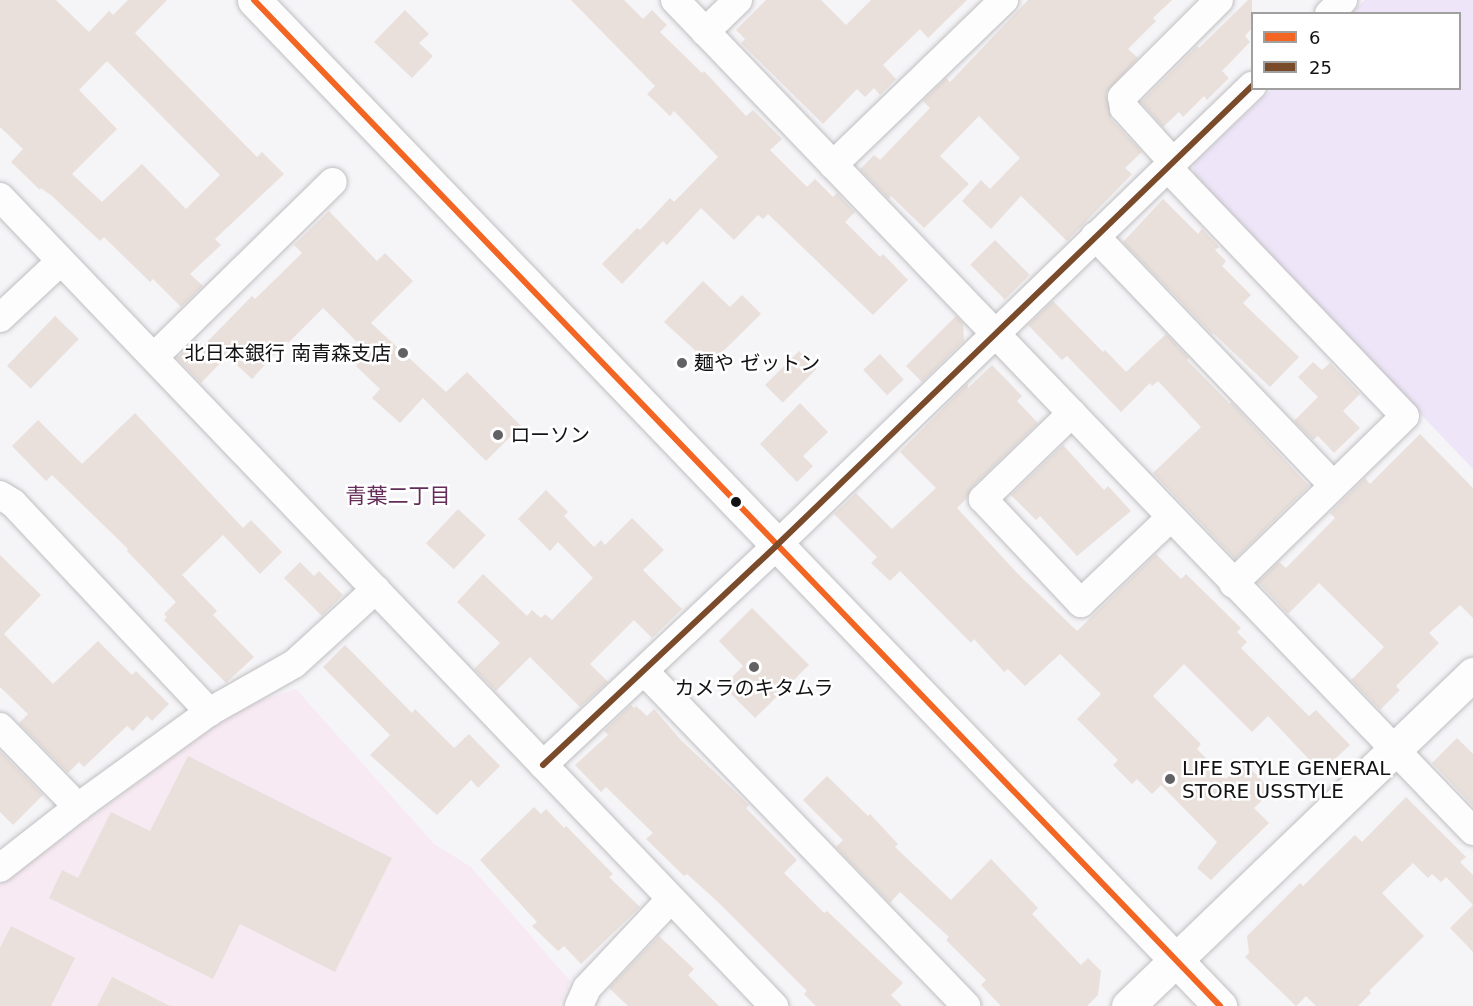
<!DOCTYPE html>
<meta charset="utf-8">
<style>
body{margin:0}
#map{position:relative;width:1473px;height:1006px;overflow:hidden;background:#f5f4f7;font-family:"DejaVu Sans","Noto Sans JP",sans-serif}
div>[style]{position:absolute}
.education>*{inset:0;background:#f8eaf2}
.green>*{inset:0;background:#eee5f8}
.building>*{inset:0;background:#e9e0db;transform-origin:0 0}
.roads{filter:drop-shadow(0 0 2px #c0bfc1) drop-shadow(0 0 2px #c0bfc1)}
.street>*{height:28px;margin:-14px;padding:0 14px;transform-origin:14px;border-radius:14px;background:#fefdfe}
.secondary>*{height:33px;margin:-16.5px;padding:0 16.5px;transform-origin:16.5px;border-radius:16.5px;background:#fefdfe}
.bus-1>*{height:6px;margin:-3px;padding:0 3px;transform-origin:3px;border-radius:3px;background:#f26522}
.bus-2>*{height:6px;margin:-3px;padding:0 3px;transform-origin:3px;border-radius:3px;background:#7a4b2a}
.dots>*{width:16px;height:16px;translate:-50% -50%;box-sizing:border-box;border:3px solid #fff;border-radius:50%}
span{translate:-50% -50%;white-space:nowrap;text-align:center;line-height:1.15;-webkit-text-stroke:5px #fff;paint-order:stroke}
.poi-label{font-size:20px;color:#131214}
.right{translate:-100% -50%;text-align:right}
.left{translate:0 -50%;text-align:left}
.neighbourhood-label{font-size:21px;color:#632c59}
.legend{position:absolute;left:1251px;top:12px;width:210px;height:78px;box-sizing:border-box;background:#fff;border:2px solid #a1a0a1;margin:0;padding:8px 10px;list-style:none;font-size:18px;color:#131214}
.legend li{display:flex;align-items:center;gap:12px;height:30px}
.legend b{width:30px;border:2px solid #a1a0a1}
</style>
<div id="map">
<div class="education">
<i style="clip-path:polygon(296px 689px,434px 844px,471px 867px,570px 981px,559px 1006px,0 1006px,0 885px,241px 707px)"></i>
</div>
<div class="green">
<i style="clip-path:polygon(1365px 0,1473px 0,1473px 469px,1195px 178px,1193px 164px,1272px 89px,1460px 88px,1460px 14px,1350px 13px)"></i>
</div>
<div class="building">
<i style="clip-path:polygon(evenodd,0 0,56px 0,89px 32px,109px 11px,113px 15px,128px 0,167px 0,135px 33px,257px 157px,262px 152px,284px 174px,215px 239px,221px 245px,190px 274px,203px 286px,181px 307px,153px 279px,150px 282px,104px 237px,100px 241px,52px 196px,41px 188px,40px 190px,11px 162px,23px 149px,0 127px,0 0,107px 61px,220px 175px,186px 209px,142px 164px,102px 202px,72px 174px,117px 129px,79px 90px,107px 61px)"></i>
<i style="clip-path:polygon(571px 0,624px 0,643px 19px,652px 10px,667px 25px,660px 32px,702px 73px,704px 71px,746px 116px,753px 110px,782px 139px,770px 150px,807px 187px,815px 179px,833px 197px,837px 193px,855px 212px,845px 222px,880px 257px,883px 254px,908px 280px,873px 315px,768px 214px,763px 219px,758px 215px,734px 240px,701px 208px,667px 245px,663px 241px,622px 284px,602px 264px,637px 228px,640px 230px,670px 198px,674px 202px,718px 157px,674px 111px,670px 116px,647px 94px,655px 86px)"></i>
<i style="clip-path:polygon(766px 0,821px 0,846px 25px,871px 0,967px 0,928px 38px,920px 29px,883px 65px,896px 79px,880px 95px,874px 88px,865px 97px,857px 89px,823px 124px,741px 43px,745px 39px,736px 30px)"></i>
<i style="clip-path:polygon(1028px 0,1172px 0,1153px 18px,1156px 21px,1128px 49px,1138px 58px,1106px 93px,1111px 119px,1142px 152px,1125px 168px,1132px 174px,1067px 241px,1021px 196px,991px 229px,962px 201px,981px 180px,990px 189px,1020px 158px,979px 116px,940px 156px,969px 184px,924px 228px,891px 196px,889px 199px,860px 169px,874px 155px,880px 160px,930px 108px,923px 101px,946px 78px,950px 82px)"></i>
<i style="clip-path:polygon(1248px 0,1252px 0,1252px 28px,1245px 36px,1250px 42px,1222px 71px,1229px 78px,1207px 100px,1204px 96px,1183px 117px,1179px 112px,1163px 127px,1141px 102px,1197px 46px,1199px 48px)"></i>
<i style="clip-path:polygon(405px 10px,429px 34px,419px 43px,433px 56px,412px 78px,374px 42px)"></i>
<i style="clip-path:polygon(1163px 199px,1198px 234px,1202px 229px,1219px 247px,1215px 250px,1226px 261px,1222px 266px,1251px 295px,1243px 303px,1299px 357px,1270px 387px,1213px 333px,1212px 334px,1123px 242px)"></i>
<i style="clip-path:polygon(329px 211px,377px 261px,385px 253px,413px 281px,371px 323px,446px 392px,467px 372px,521px 426px,486px 461px,423px 398px,400px 423px,372px 398px,380px 389px,356px 366px,368px 353px,323px 308px,288px 343px,287px 341px,252px 379px,227px 356px,201px 383px,177px 358px,196px 339px,203px 346px,252px 296px,255px 299px,302px 253px,294px 245px)"></i>
<i style="left:995px;top:240px;width:49px;height:35px;rotate:45deg"></i>
<i style="clip-path:polygon(703px 281px,730px 307px,742px 295px,761px 314px,710px 364px,664px 322px)"></i>
<i style="clip-path:polygon(1053px 301px,1103px 352px,1105px 350px,1126px 372px,1166px 334px,1189px 358px,1187px 360px,1230px 404px,1231px 402px,1309px 486px,1235px 559px,1153px 473px,1201px 427px,1158px 381px,1152px 386px,1150px 383px,1121px 412px,1067px 356px,1062px 360px,1028px 325px)"></i>
<i style="left:55px;top:316px;width:33px;height:69px;rotate:44deg"></i>
<i style="clip-path:polygon(956px 316px,963px 323px,964px 341px,922px 382px,906px 366px)"></i>
<i style="left:799px;top:351px;width:25px;height:48px;rotate:45deg"></i>
<i style="left:880px;top:354px;width:35px;height:23px;rotate:47deg"></i>
<i style="clip-path:polygon(1313px 362px,1322px 370px,1330px 363px,1360px 394px,1343px 411px,1360px 428px,1334px 453px,1318px 436px,1313px 440px,1294px 421px,1318px 397px,1298px 377px)"></i>
<i style="clip-path:polygon(992px 365px,1022px 396px,1017px 401px,1038px 423px,972px 487px,967px 498px,957px 508px,1018px 574px,1077px 631px,1156px 554px,1181px 579px,1186px 574px,1241px 628px,1237px 632px,1247px 642px,1241px 648px,1309px 716px,1316px 710px,1350px 745px,1321px 772px,1268px 716px,1252px 732px,1184px 664px,1153px 696px,1201px 744px,1197px 749px,1226px 779px,1243px 761px,1272px 791px,1254px 808px,1269px 823px,1211px 880px,1197px 868px,1217px 842px,1161px 785px,1152px 794px,1137px 779px,1132px 784px,1113px 765px,1118px 760px,1077px 719px,1101px 694px,1060px 654px,1025px 686px,1008px 669px,1004px 672px,974px 639px,971px 643px,900px 571px,890px 581px,871px 563px,877px 557px,834px 514px,856px 493px,892px 529px,936px 488px,900px 452px,968px 383px,968px 388px)"></i>
<i style="clip-path:polygon(800px 403px,828px 432px,803px 456px,813px 466px,797px 482px,760px 444px)"></i>
<i style="clip-path:polygon(135px 413px,243px 528px,251px 520px,282px 552px,260px 574px,223px 535px,182px 575px,217px 611px,213px 615px,254px 657px,226px 683px,164px 620px,167px 617px,164px 614px,176px 602px,127px 551px,128px 549px,52px 475px,46px 481px,12px 446px,38px 420px,82px 464px)"></i>
<i style="clip-path:polygon(1420px 434px,1473px 488px,1473px 618px,1460px 605px,1429px 633px,1439px 643px,1396px 686px,1400px 690px,1380px 710px,1351px 680px,1384px 647px,1319px 583px,1288px 614px,1258px 582px,1279px 562px,1286px 568px,1335px 518px,1330px 513px,1365px 478px,1370px 484px)"></i>
<i style="clip-path:polygon(1063px 445px,1104px 490px,1108px 486px,1131px 511px,1077px 556px,1040px 516px,1036px 520px,1011px 495px)"></i>
<i style="clip-path:polygon(546px 490px,568px 512px,564px 516px,594px 547px,601px 540px,605px 545px,632px 518px,664px 550px,643px 570px,682px 609px,652px 638px,634px 620px,590px 664px,608px 682px,580px 707px,530px 657px,496px 691px,474px 669px,500px 643px,457px 602px,483px 574px,527px 616px,532px 610px,541px 618px,545px 614px,552px 620px,593px 578px,558px 542px,550px 551px,518px 519px)"></i>
<i style="left:458px;top:509px;width:38px;height:47px;rotate:43deg"></i>
<i style="clip-path:polygon(0 555px,41px 595px,4px 634px,53px 684px,98px 641px,132px 675px,136px 671px,169px 704px,152px 721px,147px 716px,133px 731px,127px 726px,84px 767px,79px 762px,68px 773px,19px 723px,28px 714px,0 687px)"></i>
<i style="clip-path:polygon(300px 562px,314px 576px,319px 571px,343px 595px,322px 616px,284px 578px)"></i>
<i style="clip-path:polygon(752px 608px,809px 665px,755px 718px,723px 686px,743px 666px,719px 641px)"></i>
<i style="clip-path:polygon(345px 645px,412px 713px,415px 709px,454px 748px,469px 734px,500px 766px,478px 788px,471px 780px,437px 815px,370px 755px,390px 735px,323px 667px)"></i>
<i style="clip-path:polygon(631px 705px,634px 708px,636px 706px,647px 716px,654px 709px,680px 739px,749px 805px,746px 808px,797px 860px,784px 873px,824px 913px,827px 911px,903px 983px,891px 995px,902px 1006px,816px 1006px,804px 994px,807px 991px,719px 903px,687px 874px,684px 876px,646px 839px,653px 833px,606px 787px,601px 792px,575px 765px,608px 735px,604px 731px)"></i>
<i style="clip-path:polygon(1457px 738px,1473px 754px,1473px 806px,1432px 763px)"></i>
<i style="clip-path:polygon(0 751px,43px 795px,13px 825px,0 812px)"></i>
<i style="clip-path:polygon(188px 756px,392px 858px,335px 972px,240px 924px,213px 979px,49px 898px,62px 870px,78px 878px,111px 812px,150px 831px)"></i>
<i style="clip-path:polygon(827px 776px,868px 816px,870px 814px,898px 844px,895px 847px,951px 900px,991px 859px,1038px 908px,1032px 914px,1081px 965px,1088px 958px,1101px 971px,1098px 995px,1087px 1006px,1001px 1006px,981px 985px,986px 980px,946px 940px,949px 937px,900px 892px,890px 903px,836px 847px,843px 840px,803px 800px)"></i>
<i style="clip-path:polygon(1406px 797px,1466px 857px,1460px 862px,1473px 875px,1473px 905px,1446px 877px,1441px 882px,1432px 874px,1428px 878px,1413px 863px,1382px 893px,1424px 936px,1369px 991px,1371px 993px,1358px 1006px,1316px 1006px,1306px 996px,1296px 1006px,1245px 957px,1249px 953px,1247px 936px,1300px 883px,1303px 886px,1355px 835px,1362px 842px)"></i>
<i style="clip-path:polygon(534px 807px,541px 814px,546px 809px,564px 828px,566px 826px,613px 874px,609px 877px,640px 907px,581px 964px,564px 946px,558px 951px,532px 926px,537px 922px,480px 860px)"></i>
<i style="clip-path:polygon(1473px 905px,1473px 952px,1450px 928px)"></i>
<i style="clip-path:polygon(11px 926px,75px 958px,51px 1006px,0 1006px,0 948px)"></i>
<i style="clip-path:polygon(659px 936px,694px 969px,688px 975px,719px 1006px,628px 1006px,609px 988px)"></i>
<i style="clip-path:polygon(112px 977px,170px 1006px,97px 1006px)"></i>
</div>
<div class="roads">
<div class="street">
<i style="left:675px;top:0;width:1152px;rotate:46.16deg"></i>
<i style="left:1329px;top:14px;width:20px;rotate:-45deg"></i>
<i style="left:705px;top:32px;width:46px;rotate:-44.1deg"></i>
<i style="left:1173px;top:162px;width:73px;rotate:-132.2deg"></i>
<i style="left:1124px;top:108px;width:11px;rotate:-100deg"></i>
<i style="left:1122px;top:97px;width:137px;rotate:-45deg"></i>
<i style="left:833px;top:165px;width:238px;rotate:-44deg"></i>
<i style="left:1167px;top:167px;width:344px;rotate:46.3deg"></i>
<i style="left:1405px;top:416px;width:240px;rotate:135.7deg"></i>
<i style="left:0;top:197px;width:1120px;rotate:46.27deg"></i>
<i style="left:1095px;top:236px;width:344px;rotate:46.3deg"></i>
<i style="left:0;top:318px;width:83px;rotate:-43.1deg"></i>
<i style="left:154px;top:357px;width:250px;rotate:-44.4deg"></i>
<i style="left:1072px;top:413px;width:124px;rotate:136deg"></i>
<i style="left:983px;top:499px;width:143px;rotate:46.7deg"></i>
<i style="left:1081px;top:603px;width:123px;rotate:-43.7deg"></i>
<i style="left:0;top:495px;width:15px;rotate:32deg"></i>
<i style="left:13px;top:503px;width:287px;rotate:46.8deg"></i>
<i style="left:644px;top:671px;width:465px;rotate:46.1deg"></i>
<i style="left:0;top:727px;width:112px;rotate:45.7deg"></i>
<i style="left:543px;top:765px;width:321px;rotate:-43.2deg"></i>
<i style="left:777px;top:545px;width:661px;rotate:-44.02deg"></i>
<i style="left:0;top:868px;width:99px;rotate:-38deg"></i>
<i style="left:78px;top:807px;width:162px;rotate:-35.9deg"></i>
<i style="left:209px;top:712px;width:98px;rotate:-29.5deg"></i>
<i style="left:294px;top:664px;width:111px;rotate:-42.4deg"></i>
<i style="left:579px;top:1006px;width:20px;rotate:-66deg"></i>
<i style="left:587px;top:988px;width:122px;rotate:-46.7deg"></i>
</div>
<div class="secondary">
<i style="left:254px;top:0;width:1395px;rotate:46.16deg"></i>
<i style="left:1128px;top:1006px;width:479px;rotate:-43.9deg"></i>
</div>
</div>
<div class="bus-1">
<i style="left:254px;top:0;width:1395px;rotate:46.16deg"></i>
</div>
<div class="bus-2">
<i style="left:543px;top:765px;width:321px;rotate:-43.2deg"></i>
<i style="left:777px;top:545px;width:661px;rotate:-44.02deg"></i>
</div>
<div class="dots">
<i style="left:403px;top:353px;background:#626163"></i>
<i style="left:682px;top:363px;background:#626163"></i>
<i style="left:498px;top:435px;background:#626163"></i>
<i style="left:736px;top:502px;background:#131214"></i>
<i style="left:754px;top:667px;background:#626163"></i>
<i style="left:1170px;top:779px;background:#626163"></i>
</div>
<div class="poi-label">
<span class="right" style="left:391px;top:353px">北日本銀行 南青森支店</span>
<span class="left" style="left:694px;top:363px">麺や ゼットン</span>
<span class="left" style="left:510px;top:435px">ローソン</span>
<span style="left:754px;top:688px">カメラのキタムラ</span>
<span class="left" style="left:1182px;top:780px">LIFE STYLE GENERAL<br>STORE USSTYLE</span>
</div>
<div class="neighbourhood-label">
<span style="left:398px;top:496px">青葉二丁目</span>
</div>
<ul class="legend">
<li><b style="height:8px;background:#f26522"></b>6</li>
<li><b style="height:8px;background:#7a4b2a"></b>25</li>
</ul>
</div>
